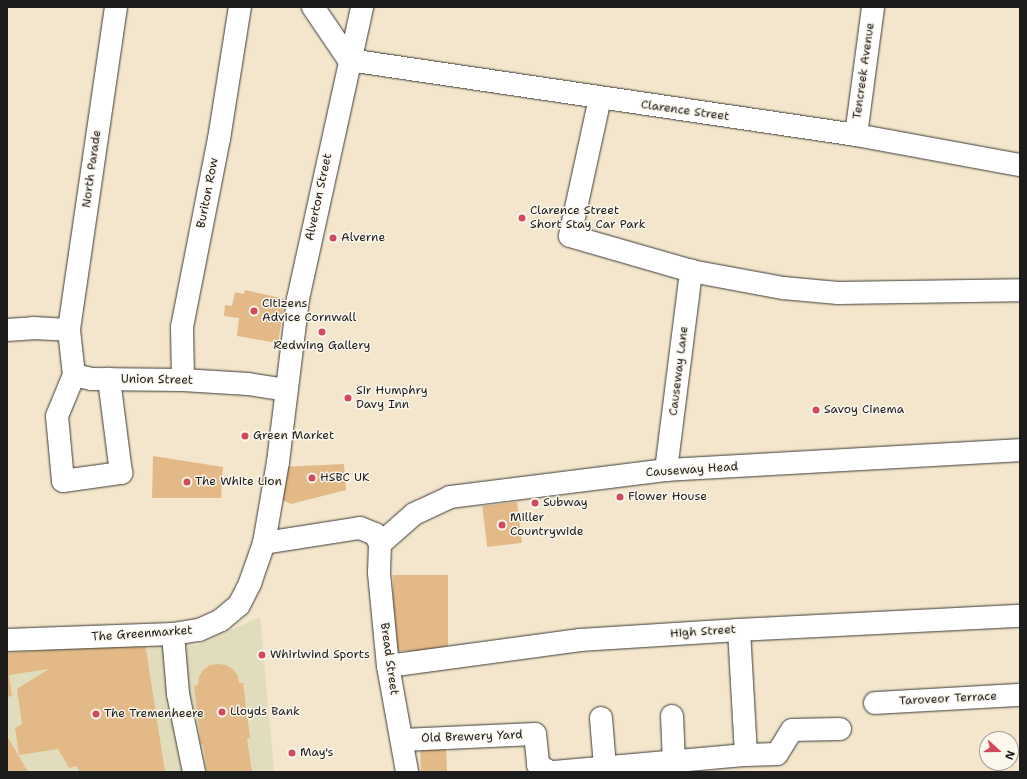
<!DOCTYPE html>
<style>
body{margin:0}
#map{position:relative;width:1027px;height:779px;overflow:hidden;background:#f3e6cc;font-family:"Shantell Sans",sans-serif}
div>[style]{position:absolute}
.built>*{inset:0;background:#e1dcbb}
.building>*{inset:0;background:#e3b987;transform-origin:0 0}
.roads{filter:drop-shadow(0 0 1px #3c3a36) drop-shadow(0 0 1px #3c3a36)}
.minor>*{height:22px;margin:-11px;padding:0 11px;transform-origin:11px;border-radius:11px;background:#fff}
.dots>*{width:11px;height:11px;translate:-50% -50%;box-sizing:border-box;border:2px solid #fbf7ec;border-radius:50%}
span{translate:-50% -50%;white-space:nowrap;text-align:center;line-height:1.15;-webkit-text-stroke:3px #fbf7ec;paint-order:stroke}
.street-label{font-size:12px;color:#1c1c1c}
.poi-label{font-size:12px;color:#1c1c1c}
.left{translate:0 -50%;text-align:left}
.frame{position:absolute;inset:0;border:8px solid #1c1c1c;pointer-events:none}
.north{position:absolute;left:979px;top:731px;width:40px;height:40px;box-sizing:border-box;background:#fbf7ec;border:1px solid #a29f99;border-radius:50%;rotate:111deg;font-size:11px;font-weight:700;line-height:16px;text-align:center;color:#1c1c1c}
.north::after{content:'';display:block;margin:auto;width:14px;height:18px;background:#d1495b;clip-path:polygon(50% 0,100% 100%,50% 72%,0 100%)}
</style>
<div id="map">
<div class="built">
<i style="clip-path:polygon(260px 617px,274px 772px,7px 772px,7px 635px,197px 645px)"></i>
</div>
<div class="building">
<i style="clip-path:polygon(245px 290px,285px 299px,278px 343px,237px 336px,239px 318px,224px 316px,225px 305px,232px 306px,235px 292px,244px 294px)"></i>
<i style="clip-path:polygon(153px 456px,223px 467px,221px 498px,152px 498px)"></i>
<i style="clip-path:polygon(344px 464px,346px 490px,291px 504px,280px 499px,281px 467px)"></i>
<i style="left:517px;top:502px;width:41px;height:35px;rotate:83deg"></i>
<i style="left:393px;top:575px;width:55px;height:76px"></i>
<i style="clip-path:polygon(145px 643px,165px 772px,80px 772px,76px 766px,69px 768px,58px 749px,19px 755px,15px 728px,22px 724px,17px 689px,49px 669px,9px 675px,12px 696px,7px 697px,7px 653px)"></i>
<i style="clip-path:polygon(218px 664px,226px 665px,233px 669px,238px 676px,239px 683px,243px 683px,250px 738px,247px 739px,252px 772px,207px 772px,203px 744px,201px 745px,194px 686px,198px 685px,199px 677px,203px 670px,210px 665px)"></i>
<i style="clip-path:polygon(7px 736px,28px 772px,7px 772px)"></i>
<i style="left:446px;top:744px;width:28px;height:26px;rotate:88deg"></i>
</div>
<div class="roads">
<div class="minor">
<i style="left:116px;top:7px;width:326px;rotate:98.3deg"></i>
<i style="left:69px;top:330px;width:45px;rotate:83.7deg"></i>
<i style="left:74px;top:375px;width:18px;rotate:13deg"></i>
<i style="left:92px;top:379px;width:91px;rotate:0.6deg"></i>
<i style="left:183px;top:380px;width:65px;rotate:3.5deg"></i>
<i style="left:248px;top:384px;width:38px;rotate:9deg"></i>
<i style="left:313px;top:7px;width:64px;rotate:55.8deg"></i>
<i style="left:349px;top:60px;width:513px;rotate:8.41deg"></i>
<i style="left:856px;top:135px;width:167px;rotate:10.4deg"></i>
<i style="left:600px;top:98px;width:141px;rotate:102.3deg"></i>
<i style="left:570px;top:236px;width:126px;rotate:16.1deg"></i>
<i style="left:691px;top:271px;width:94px;rotate:10.5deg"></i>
<i style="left:783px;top:288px;width:55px;rotate:5.2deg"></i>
<i style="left:838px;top:293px;width:182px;rotate:-0.9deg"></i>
<i style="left:856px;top:135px;width:129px;rotate:-82.4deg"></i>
<i style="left:7px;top:330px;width:26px;rotate:-4deg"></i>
<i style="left:33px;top:328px;width:36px;rotate:3deg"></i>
<i style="left:74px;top:375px;width:44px;rotate:112.5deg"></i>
<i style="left:57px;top:416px;width:65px;rotate:84.7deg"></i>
<i style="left:63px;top:481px;width:59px;rotate:-7.9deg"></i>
<i style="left:121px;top:473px;width:95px;rotate:-97.3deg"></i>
<i style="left:183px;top:380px;width:53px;rotate:-91.1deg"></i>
<i style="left:182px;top:327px;width:192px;rotate:-78.9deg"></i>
<i style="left:219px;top:139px;width:134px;rotate:-81deg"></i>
<i style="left:666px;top:470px;width:201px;rotate:-82.8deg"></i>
<i style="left:264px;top:543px;width:97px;rotate:-8.9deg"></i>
<i style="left:360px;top:528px;width:16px;rotate:22deg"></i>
<i style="left:375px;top:534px;width:11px;rotate:63deg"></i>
<i style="left:380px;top:544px;width:29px;rotate:92deg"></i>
<i style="left:379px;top:573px;width:93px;rotate:84.5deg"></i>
<i style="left:388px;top:666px;width:108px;rotate:79.8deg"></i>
<i style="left:380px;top:544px;width:45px;rotate:-41.4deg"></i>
<i style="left:414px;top:514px;width:40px;rotate:-25deg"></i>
<i style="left:450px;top:497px;width:218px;rotate:-7.1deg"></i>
<i style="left:666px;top:470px;width:355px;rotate:-3.2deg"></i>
<i style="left:173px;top:634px;width:60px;rotate:85.2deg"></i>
<i style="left:178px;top:694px;width:80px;rotate:78.4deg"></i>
<i style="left:7px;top:640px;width:166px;rotate:-2.1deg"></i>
<i style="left:173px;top:634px;width:26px;rotate:-9deg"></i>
<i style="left:199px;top:630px;width:24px;rotate:-24deg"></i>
<i style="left:221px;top:620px;width:23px;rotate:-40deg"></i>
<i style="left:239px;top:605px;width:25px;rotate:-63deg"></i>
<i style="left:250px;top:583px;width:42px;rotate:-70.7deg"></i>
<i style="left:264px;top:543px;width:82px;rotate:-80.2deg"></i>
<i style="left:278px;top:462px;width:164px;rotate:-83deg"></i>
<i style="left:298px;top:299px;width:299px;rotate:-77.6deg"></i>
<i style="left:388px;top:666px;width:194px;rotate:-7.7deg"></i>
<i style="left:580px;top:640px;width:159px;rotate:-3.6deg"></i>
<i style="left:739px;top:630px;width:281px;rotate:-2.9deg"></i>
<i style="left:875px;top:703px;width:145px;rotate:-3.2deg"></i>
<i style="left:672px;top:716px;width:45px;rotate:87.5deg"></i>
<i style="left:601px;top:718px;width:49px;rotate:85.3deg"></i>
<i style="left:402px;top:740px;width:133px;rotate:-2.6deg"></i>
<i style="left:535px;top:734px;width:31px;rotate:84deg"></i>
<i style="left:538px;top:765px;width:14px;rotate:30deg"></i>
<i style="left:746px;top:755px;width:31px;rotate:-2deg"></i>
<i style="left:777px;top:754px;width:28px;rotate:-58deg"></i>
<i style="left:792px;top:730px;width:48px;rotate:-1.2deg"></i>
<i style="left:554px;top:772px;width:193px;rotate:-5.1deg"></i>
<i style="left:746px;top:755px;width:125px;rotate:-93.2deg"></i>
</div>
</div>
<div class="dots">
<i style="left:522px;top:218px;background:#d1495b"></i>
<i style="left:333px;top:238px;background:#d1495b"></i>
<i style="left:254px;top:311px;background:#d1495b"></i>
<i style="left:322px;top:332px;background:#d1495b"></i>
<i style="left:348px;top:398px;background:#d1495b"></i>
<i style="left:816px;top:410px;background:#d1495b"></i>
<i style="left:245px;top:436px;background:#d1495b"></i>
<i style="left:312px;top:478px;background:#d1495b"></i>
<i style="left:187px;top:482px;background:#d1495b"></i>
<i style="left:620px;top:497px;background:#d1495b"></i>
<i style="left:535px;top:503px;background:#d1495b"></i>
<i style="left:502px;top:525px;background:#d1495b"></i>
<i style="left:262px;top:655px;background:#d1495b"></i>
<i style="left:222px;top:712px;background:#d1495b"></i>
<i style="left:96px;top:714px;background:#d1495b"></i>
<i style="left:292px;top:753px;background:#d1495b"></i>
</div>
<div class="street-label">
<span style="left:864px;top:71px;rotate:-82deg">Tencreek Avenue</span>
<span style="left:685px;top:111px;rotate:8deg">Clarence Street</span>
<span style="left:92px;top:169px;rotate:-82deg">North Parade</span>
<span style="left:208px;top:193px;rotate:-79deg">Buriton Row</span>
<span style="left:319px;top:197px;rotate:-78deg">Alverton Street</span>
<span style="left:679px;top:371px;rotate:-83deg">Causeway Lane</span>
<span style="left:157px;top:380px;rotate:1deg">Union Street</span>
<span style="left:692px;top:470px;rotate:-4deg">Causeway Head</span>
<span style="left:703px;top:632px;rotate:-4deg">High Street</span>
<span style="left:142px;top:634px;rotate:-4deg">The Greenmarket</span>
<span style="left:389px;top:659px;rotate:82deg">Bread Street</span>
<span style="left:948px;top:699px;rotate:-3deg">Taroveor Terrace</span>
<span style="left:472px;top:737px;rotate:-2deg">Old Brewery Yard</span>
</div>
<div class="poi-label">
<span class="left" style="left:530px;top:218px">Clarence Street<br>Short Stay Car Park</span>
<span class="left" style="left:341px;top:238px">Alverne</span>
<span class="left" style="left:262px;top:311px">Citizens<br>Advice Cornwall</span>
<span style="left:322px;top:346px">Redwing Gallery</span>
<span class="left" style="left:356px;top:398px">Sir Humphry<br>Davy Inn</span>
<span class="left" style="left:824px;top:410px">Savoy Cinema</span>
<span class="left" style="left:253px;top:436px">Green Market</span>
<span class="left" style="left:320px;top:478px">HSBC UK</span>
<span class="left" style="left:195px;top:482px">The White Lion</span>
<span class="left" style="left:628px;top:497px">Flower House</span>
<span class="left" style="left:543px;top:503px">Subway</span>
<span class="left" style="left:510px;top:525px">Miller<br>Countrywide</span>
<span class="left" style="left:270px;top:655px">Whirlwind Sports</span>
<span class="left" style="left:230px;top:712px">Lloyds Bank</span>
<span class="left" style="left:104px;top:714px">The Tremenheere</span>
<span class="left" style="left:300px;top:753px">May's</span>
</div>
<div class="frame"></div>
<div class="north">N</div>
</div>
